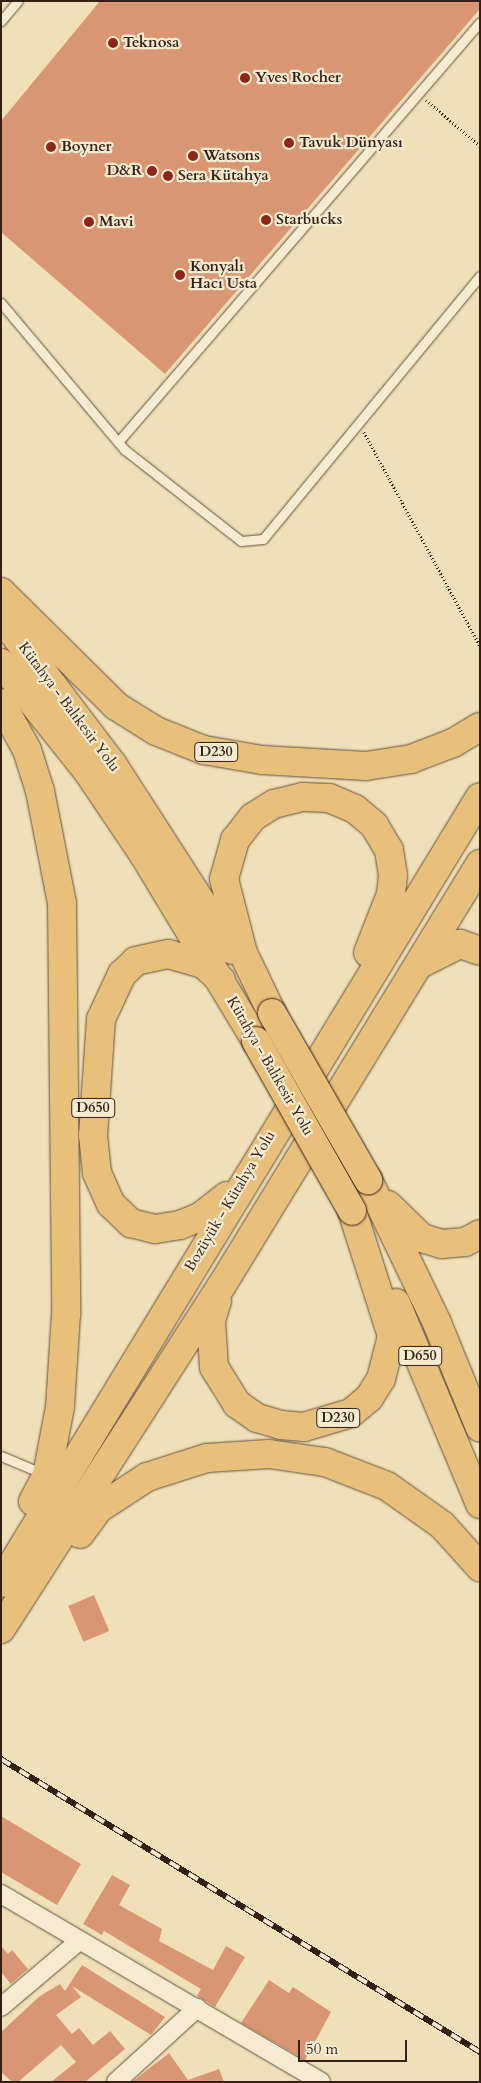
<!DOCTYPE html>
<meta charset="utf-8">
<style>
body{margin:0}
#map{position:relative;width:481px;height:2083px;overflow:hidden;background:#f0e0b7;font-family:Cardo,serif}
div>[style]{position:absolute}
.building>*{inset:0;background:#d99673;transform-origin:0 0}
.path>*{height:2.5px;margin-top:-1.25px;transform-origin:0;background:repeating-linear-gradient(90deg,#331f16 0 1px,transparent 0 3.5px)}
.roads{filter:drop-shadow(0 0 1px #624f3e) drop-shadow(0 0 1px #624f3e)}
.lane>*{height:9px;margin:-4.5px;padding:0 4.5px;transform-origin:4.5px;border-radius:4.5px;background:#f5ebd0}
.street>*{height:18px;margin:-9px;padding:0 9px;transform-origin:9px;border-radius:9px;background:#f5ebd0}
.highway>*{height:28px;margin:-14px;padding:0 14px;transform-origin:14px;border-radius:14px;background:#e8c07c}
.rail>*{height:5.5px;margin-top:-2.75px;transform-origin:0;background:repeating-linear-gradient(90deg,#f5ebd0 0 11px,#331f16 0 22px);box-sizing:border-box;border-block:1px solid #331f16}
.bridges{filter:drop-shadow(0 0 1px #331f16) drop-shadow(0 0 1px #331f16)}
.highway-bridge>*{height:28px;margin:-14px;padding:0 14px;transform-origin:14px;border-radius:14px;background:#e8c07c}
.dots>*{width:14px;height:14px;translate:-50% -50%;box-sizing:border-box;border:2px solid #f5ebd0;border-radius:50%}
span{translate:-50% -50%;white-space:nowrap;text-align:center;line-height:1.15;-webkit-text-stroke:4.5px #f5ebd0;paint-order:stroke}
.shield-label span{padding:1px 4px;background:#f5ebd0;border:1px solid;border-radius:4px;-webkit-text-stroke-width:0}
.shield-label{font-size:14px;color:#331f16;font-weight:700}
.poi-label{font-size:15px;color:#331f16;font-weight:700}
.left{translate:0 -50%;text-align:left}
.right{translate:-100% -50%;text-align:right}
.street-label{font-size:15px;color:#331f16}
.frame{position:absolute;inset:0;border:2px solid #331f16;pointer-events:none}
.scale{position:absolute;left:298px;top:2040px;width:109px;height:22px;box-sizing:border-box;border:2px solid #331f16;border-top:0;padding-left:6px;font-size:15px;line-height:18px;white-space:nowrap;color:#331f16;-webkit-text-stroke:4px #f5ebd0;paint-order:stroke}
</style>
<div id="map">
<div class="building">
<i style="clip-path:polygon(100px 1px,480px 1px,480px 9px,165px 374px,1px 232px,1px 121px)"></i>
<i style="left:94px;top:1595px;width:39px;height:28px;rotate:67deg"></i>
<i style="clip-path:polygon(1px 1816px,81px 1864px,57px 1905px,1px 1872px)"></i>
<i style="clip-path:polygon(112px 1875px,130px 1885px,119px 1905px,162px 1929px,159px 1941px,213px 1970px,226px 1946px,245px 1957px,215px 2007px,197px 1996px,201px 1989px,104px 1931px,102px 1935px,83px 1924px)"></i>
<i style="clip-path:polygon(1px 1946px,8px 1954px,12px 1950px,28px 1969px,11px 1984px,1px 1972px)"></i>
<i style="clip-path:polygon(82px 1965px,165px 2017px,151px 2035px,72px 1986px,81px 1997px,56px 2015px,72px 2034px,79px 2028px,93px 2045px,110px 2031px,125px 2049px,85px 2082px,51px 2082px,76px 2062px,61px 2045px,18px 2082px,12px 2082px,1px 2072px,1px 2032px,40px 1996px,60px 1984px,65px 1991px)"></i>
<i style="clip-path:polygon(269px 1980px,289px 1993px,293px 1987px,331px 2012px,305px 2060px,241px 2023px)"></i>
<i style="clip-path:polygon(169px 2053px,188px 2080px,219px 2069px,224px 2082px,132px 2082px)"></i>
</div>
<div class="path">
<i style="left:426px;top:100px;width:71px;rotate:40.4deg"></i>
<i style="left:364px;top:432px;width:243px;rotate:61.5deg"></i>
</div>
<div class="roads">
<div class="lane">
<i style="left:1px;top:21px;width:26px;rotate:-50deg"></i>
<i style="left:1px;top:303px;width:192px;rotate:49.9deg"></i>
<i style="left:125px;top:450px;width:147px;rotate:38.1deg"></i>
<i style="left:241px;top:541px;width:22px;rotate:-5deg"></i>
<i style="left:263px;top:539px;width:341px;rotate:-50.5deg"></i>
<i style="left:118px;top:442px;width:554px;rotate:-49.24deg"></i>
<i style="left:1px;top:1456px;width:47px;rotate:22.7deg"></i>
</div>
<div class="street">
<i style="left:1px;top:1894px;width:371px;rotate:30.4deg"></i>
<i style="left:1px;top:2007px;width:102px;rotate:-40.2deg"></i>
<i style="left:116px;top:2082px;width:110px;rotate:-42.4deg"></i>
</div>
<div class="highway">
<i style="left:1px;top:592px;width:162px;rotate:44.7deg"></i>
<i style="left:116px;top:706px;width:47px;rotate:32deg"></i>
<i style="left:156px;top:731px;width:52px;rotate:21.6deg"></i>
<i style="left:204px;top:750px;width:59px;rotate:9.8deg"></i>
<i style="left:262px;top:760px;width:104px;rotate:3.3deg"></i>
<i style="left:366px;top:766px;width:46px;rotate:-8.8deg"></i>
<i style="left:411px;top:759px;width:45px;rotate:-20.9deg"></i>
<i style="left:453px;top:743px;width:31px;rotate:-31deg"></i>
<i style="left:1px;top:617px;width:186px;rotate:52.9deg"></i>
<i style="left:113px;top:765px;width:220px;rotate:57.2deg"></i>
<i style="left:1px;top:663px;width:139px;rotate:51.4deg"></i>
<i style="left:88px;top:772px;width:100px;rotate:56deg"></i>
<i style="left:144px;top:855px;width:217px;rotate:58.9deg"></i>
<i style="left:1px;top:703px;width:54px;rotate:61deg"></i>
<i style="left:27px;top:750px;width:43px;rotate:72.4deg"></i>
<i style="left:40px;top:791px;width:114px;rotate:78.9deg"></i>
<i style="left:62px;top:903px;width:411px;rotate:89.4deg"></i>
<i style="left:66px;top:1314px;width:93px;rotate:93.7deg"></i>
<i style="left:60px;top:1407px;width:69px;rotate:100.8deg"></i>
<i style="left:47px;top:1475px;width:30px;rotate:118deg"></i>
<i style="left:420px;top:964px;width:45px;rotate:-26.6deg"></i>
<i style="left:460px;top:944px;width:21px;rotate:19deg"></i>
<i style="left:221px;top:980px;width:24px;rotate:-138deg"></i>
<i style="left:203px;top:964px;width:36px;rotate:-164deg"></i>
<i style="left:168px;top:954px;width:33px;rotate:168deg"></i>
<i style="left:136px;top:961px;width:19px;rotate:137deg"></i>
<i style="left:122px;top:974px;width:50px;rotate:115deg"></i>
<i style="left:101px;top:1019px;width:116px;rotate:93.9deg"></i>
<i style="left:93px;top:1135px;width:38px;rotate:84deg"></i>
<i style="left:97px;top:1173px;width:34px;rotate:66deg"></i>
<i style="left:111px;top:1204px;width:28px;rotate:44deg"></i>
<i style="left:131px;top:1223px;width:25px;rotate:14deg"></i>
<i style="left:155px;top:1229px;width:25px;rotate:-9deg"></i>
<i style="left:180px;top:1225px;width:22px;rotate:-22deg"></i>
<i style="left:200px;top:1217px;width:34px;rotate:-38deg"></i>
<i style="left:272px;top:1013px;width:67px;rotate:-115.8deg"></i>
<i style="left:243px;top:953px;width:76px;rotate:-104.4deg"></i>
<i style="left:224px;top:879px;width:41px;rotate:-74.2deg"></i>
<i style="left:235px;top:840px;width:29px;rotate:-52deg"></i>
<i style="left:253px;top:817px;width:25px;rotate:-32deg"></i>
<i style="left:274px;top:804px;width:30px;rotate:-14deg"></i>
<i style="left:303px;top:797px;width:26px;rotate:2deg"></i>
<i style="left:329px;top:798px;width:28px;rotate:23deg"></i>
<i style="left:355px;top:809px;width:25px;rotate:40deg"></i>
<i style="left:374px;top:825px;width:29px;rotate:59deg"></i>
<i style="left:389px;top:850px;width:25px;rotate:81deg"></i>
<i style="left:393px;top:875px;width:19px;rotate:96deg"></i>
<i style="left:391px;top:894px;width:63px;rotate:111.3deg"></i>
<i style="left:368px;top:1180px;width:159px;rotate:64.2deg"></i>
<i style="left:437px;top:1323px;width:113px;rotate:67.7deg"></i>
<i style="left:388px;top:1205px;width:47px;rotate:44.1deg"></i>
<i style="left:422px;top:1238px;width:21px;rotate:17deg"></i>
<i style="left:442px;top:1244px;width:23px;rotate:-5deg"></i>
<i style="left:465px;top:1242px;width:17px;rotate:-28deg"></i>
<i style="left:217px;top:1301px;width:21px;rotate:107deg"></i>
<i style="left:211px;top:1321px;width:46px;rotate:86.3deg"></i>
<i style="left:214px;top:1367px;width:44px;rotate:58.1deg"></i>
<i style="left:237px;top:1404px;width:24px;rotate:35deg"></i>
<i style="left:257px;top:1418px;width:25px;rotate:16deg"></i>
<i style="left:281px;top:1425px;width:23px;rotate:5deg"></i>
<i style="left:304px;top:1427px;width:49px;rotate:-16.6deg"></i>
<i style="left:351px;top:1413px;width:23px;rotate:-40deg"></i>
<i style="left:369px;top:1398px;width:22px;rotate:-58deg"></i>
<i style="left:381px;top:1379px;width:44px;rotate:-75.7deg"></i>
<i style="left:392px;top:1336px;width:131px;rotate:-107.7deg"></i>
<i style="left:396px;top:1303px;width:218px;rotate:67.3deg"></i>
<i style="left:80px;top:1534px;width:31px;rotate:-54deg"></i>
<i style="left:98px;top:1509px;width:59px;rotate:-33.1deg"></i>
<i style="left:147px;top:1477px;width:63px;rotate:-17.6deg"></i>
<i style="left:207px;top:1458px;width:62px;rotate:-3.7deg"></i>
<i style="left:269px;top:1454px;width:57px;rotate:8.1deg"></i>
<i style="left:325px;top:1462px;width:66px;rotate:21.2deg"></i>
<i style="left:387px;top:1486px;width:67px;rotate:35.3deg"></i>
<i style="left:442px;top:1525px;width:57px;rotate:47.9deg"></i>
<i style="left:1px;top:1583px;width:920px;rotate:-58.64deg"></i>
<i style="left:1px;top:1629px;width:409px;rotate:-57.3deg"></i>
<i style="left:222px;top:1285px;width:494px;rotate:-58.5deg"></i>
</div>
</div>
<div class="rail">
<i style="left:1px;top:1759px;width:562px;rotate:31.45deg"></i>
</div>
<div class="bridges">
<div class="highway-bridge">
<i style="left:272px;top:1013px;width:193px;rotate:60.1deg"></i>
<i style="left:256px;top:1041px;width:195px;rotate:60.5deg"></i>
</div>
</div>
<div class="dots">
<i style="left:113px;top:43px;background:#8f2418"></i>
<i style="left:245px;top:78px;background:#8f2418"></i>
<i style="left:289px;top:143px;background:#8f2418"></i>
<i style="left:51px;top:147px;background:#8f2418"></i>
<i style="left:193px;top:156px;background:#8f2418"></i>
<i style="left:152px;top:171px;background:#8f2418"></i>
<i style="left:168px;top:176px;background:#8f2418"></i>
<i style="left:266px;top:220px;background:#8f2418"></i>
<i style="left:89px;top:222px;background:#8f2418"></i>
<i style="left:180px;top:275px;background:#8f2418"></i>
</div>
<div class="shield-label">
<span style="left:216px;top:752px">D230</span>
<span style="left:93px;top:1108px">D650</span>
<span style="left:420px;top:1356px">D650</span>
<span style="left:338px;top:1418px">D230</span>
</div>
<div class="poi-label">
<span class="left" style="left:123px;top:43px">Teknosa</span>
<span class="left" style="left:255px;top:78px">Yves Rocher</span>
<span class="left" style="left:299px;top:143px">Tavuk Dünyası</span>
<span class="left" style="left:61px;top:147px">Boyner</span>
<span class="left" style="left:203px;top:156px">Watsons</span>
<span class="right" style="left:142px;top:171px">D&amp;R</span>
<span class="left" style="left:178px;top:176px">Sera Kütahya</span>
<span class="left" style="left:276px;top:220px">Starbucks</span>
<span class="left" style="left:99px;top:222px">Mavi</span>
<span class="left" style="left:190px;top:275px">Konyalı<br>Hacı Usta</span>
</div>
<div class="street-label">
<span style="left:69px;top:707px;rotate:53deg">Kütahya - Balıkesir Yolu</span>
<span style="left:270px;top:1066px;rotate:60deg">Kütahya - Balıkesir Yolu</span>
<span style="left:230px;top:1201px;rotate:-59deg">Bozüyük - Kütahya Yolu</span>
</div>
<div class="frame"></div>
<div class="scale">50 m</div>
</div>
